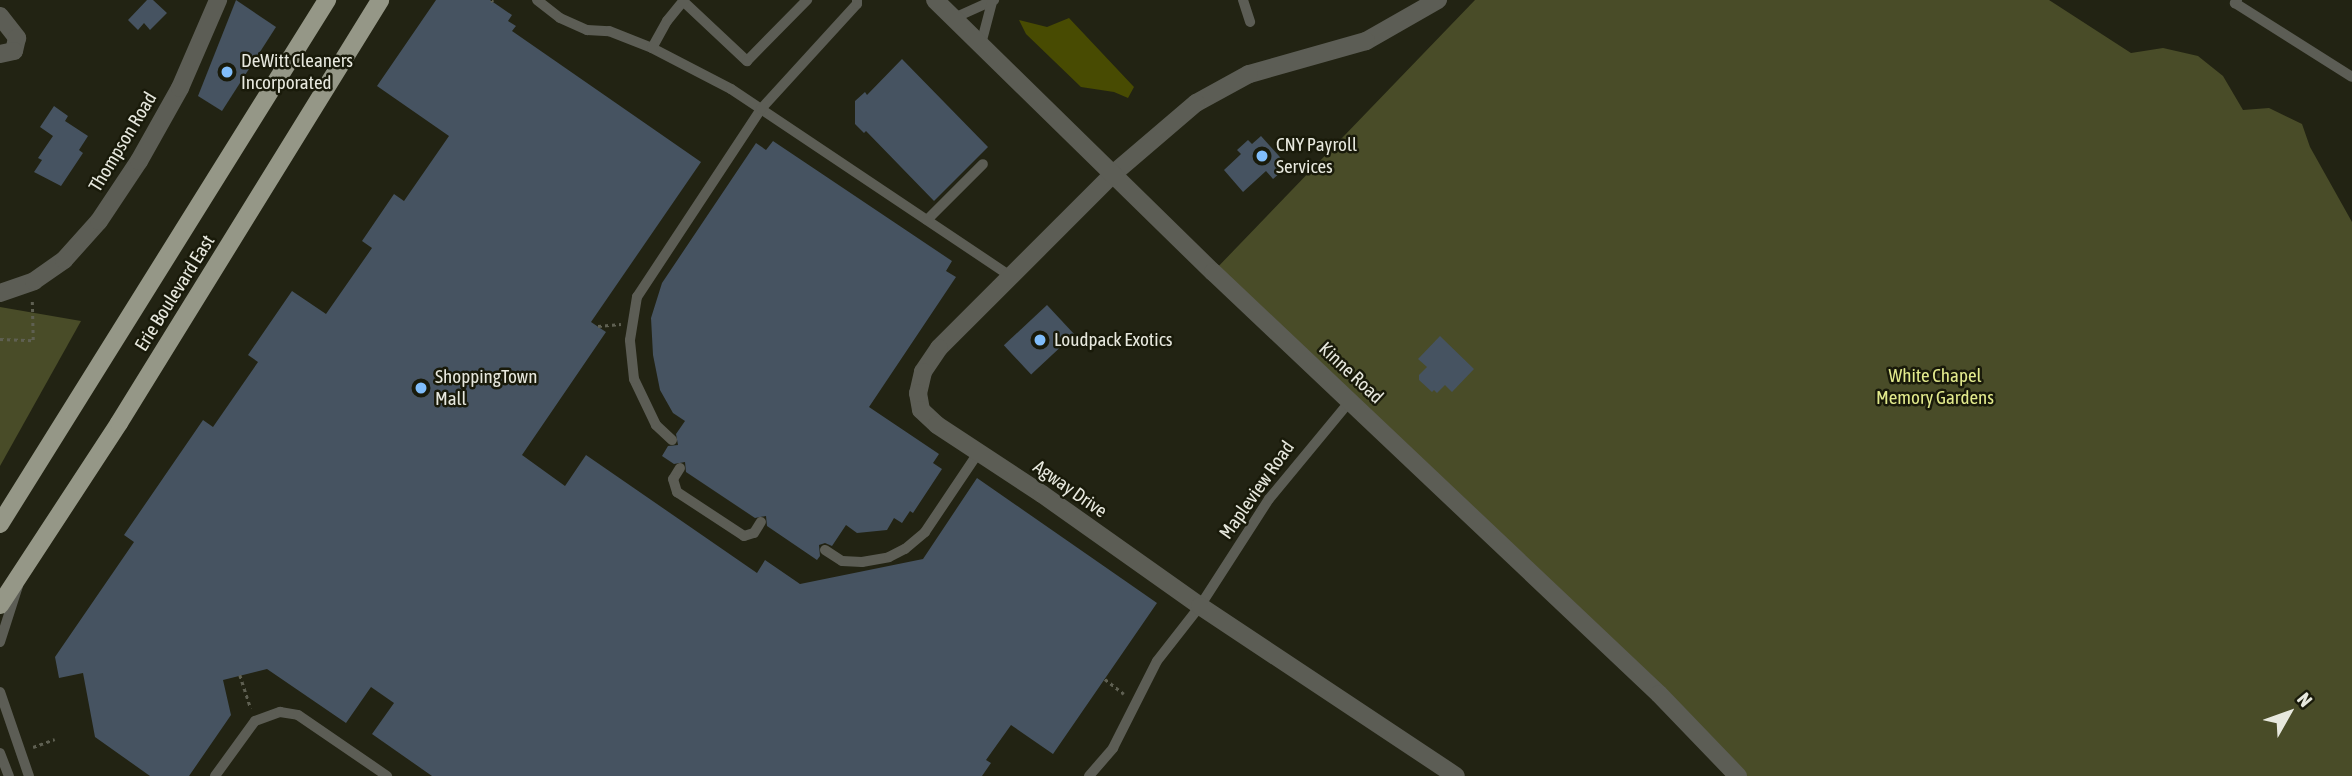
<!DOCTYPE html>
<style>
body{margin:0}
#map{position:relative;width:2352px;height:776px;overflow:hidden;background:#222313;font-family:"Asap Condensed",sans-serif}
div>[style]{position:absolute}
.green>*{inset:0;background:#494c28}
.water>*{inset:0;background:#484b02}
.building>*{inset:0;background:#465361;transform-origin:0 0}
.path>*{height:2.5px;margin-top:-1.25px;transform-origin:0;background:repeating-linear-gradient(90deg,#5f6052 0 3.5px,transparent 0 7px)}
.service>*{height:10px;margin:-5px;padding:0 5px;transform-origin:5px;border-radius:5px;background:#5c5d55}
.minor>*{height:18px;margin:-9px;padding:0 9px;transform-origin:9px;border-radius:9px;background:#5c5d55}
.tertiary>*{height:18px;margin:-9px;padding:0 9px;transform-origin:9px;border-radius:9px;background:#5c5d55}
.primary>*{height:18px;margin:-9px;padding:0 9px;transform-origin:9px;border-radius:9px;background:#959787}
.dots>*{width:19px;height:19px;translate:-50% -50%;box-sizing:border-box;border:4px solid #191a0a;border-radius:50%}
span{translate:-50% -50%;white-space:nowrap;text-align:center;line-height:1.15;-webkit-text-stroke:5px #191a0a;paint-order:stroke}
.poi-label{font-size:19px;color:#e7e8de}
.left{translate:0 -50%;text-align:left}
.street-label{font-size:19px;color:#e7e8de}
.park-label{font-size:19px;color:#e2ea8c}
.north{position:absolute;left:2254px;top:678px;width:70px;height:70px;-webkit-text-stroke:5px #191a0a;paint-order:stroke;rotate:50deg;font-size:19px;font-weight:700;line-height:28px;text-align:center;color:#e7e8de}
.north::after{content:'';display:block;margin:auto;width:24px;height:32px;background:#e7e8de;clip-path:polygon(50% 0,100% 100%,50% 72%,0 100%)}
</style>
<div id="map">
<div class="green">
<i style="clip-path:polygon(1475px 0,2049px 0,2131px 53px,2163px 48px,2198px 56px,2223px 76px,2243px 110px,2269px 108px,2302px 124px,2310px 147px,2352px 222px,2352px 776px,1738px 776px,1213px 272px)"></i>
<i style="clip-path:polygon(0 307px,81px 321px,0 466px)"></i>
</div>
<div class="water">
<i style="clip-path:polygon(1069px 18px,1134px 87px,1128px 98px,1114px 92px,1081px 87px,1026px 34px,1019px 20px,1047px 27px)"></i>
</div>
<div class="building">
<i style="clip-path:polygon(147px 0,153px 0,167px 13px,150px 30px,144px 23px,138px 30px,128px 20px)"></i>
<i style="clip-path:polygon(236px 0,276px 27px,222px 111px,198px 96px)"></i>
<i style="clip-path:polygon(436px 0,490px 0,512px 15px,508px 21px,516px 26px,512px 31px,701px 162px,591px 322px,606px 332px,522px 455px,565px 486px,586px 455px,757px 573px,765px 560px,800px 584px,923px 559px,977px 478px,1157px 603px,1053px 754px,1011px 725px,986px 760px,991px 763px,982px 776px,432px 776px,372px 734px,394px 703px,371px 687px,346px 723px,267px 669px,223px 680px,231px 715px,189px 776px,150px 776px,95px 737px,83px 673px,59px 678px,55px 657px,134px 542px,124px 535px,203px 420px,213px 427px,258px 362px,248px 355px,292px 291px,326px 314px,372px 248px,362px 241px,394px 194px,404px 201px,449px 136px,377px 86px)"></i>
<i style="clip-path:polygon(902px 59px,988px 147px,934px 201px,866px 131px,864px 133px,855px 124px,855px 101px,865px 92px,867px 95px)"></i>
<i style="clip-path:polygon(54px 106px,68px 116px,65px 121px,88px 136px,79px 150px,83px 153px,61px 186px,34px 172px,42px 160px,38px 158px,53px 136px,40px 127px)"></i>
<i style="clip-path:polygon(1261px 136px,1288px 166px,1273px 179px,1266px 171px,1243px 192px,1224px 170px,1241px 154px,1237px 150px,1248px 140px,1252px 144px)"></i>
<i style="clip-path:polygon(773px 141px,952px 261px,946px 271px,956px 277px,869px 407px,939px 454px,933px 463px,942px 469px,913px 513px,910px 511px,902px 523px,894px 518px,887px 530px,857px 533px,846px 525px,832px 546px,825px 543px,819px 545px,820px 556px,817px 560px,767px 526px,766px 516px,755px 518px,686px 472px,685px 462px,674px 464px,662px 456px,668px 446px,678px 445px,676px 434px,685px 421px,673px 413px,660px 390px,653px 355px,651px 318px,662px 283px,756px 143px,766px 150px)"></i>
<i style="left:1047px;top:305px;width:40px;height:59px;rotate:47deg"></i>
<i style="clip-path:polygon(1440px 336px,1474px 369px,1452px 392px,1445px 385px,1437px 393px,1434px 390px,1432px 392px,1419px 380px,1419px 375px,1427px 367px,1418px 359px)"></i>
</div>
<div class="path">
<i style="left:492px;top:0;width:2px;rotate:63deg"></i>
<i style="left:598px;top:326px;width:23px;rotate:-5deg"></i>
<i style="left:0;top:339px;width:33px;rotate:2deg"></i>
<i style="left:33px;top:340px;width:41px;rotate:-91.4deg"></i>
<i style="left:240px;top:675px;width:35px;rotate:72deg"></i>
<i style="left:1105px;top:679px;width:24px;rotate:38deg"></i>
<i style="left:33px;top:747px;width:23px;rotate:-20deg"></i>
</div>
<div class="service">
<i style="left:537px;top:0;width:29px;rotate:38deg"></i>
<i style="left:560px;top:18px;width:30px;rotate:24deg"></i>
<i style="left:587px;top:30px;width:22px;rotate:3deg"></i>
<i style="left:609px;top:31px;width:46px;rotate:21.6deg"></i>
<i style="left:652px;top:48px;width:89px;rotate:27.4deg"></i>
<i style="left:731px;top:89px;width:334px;rotate:33.8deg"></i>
<i style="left:1243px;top:0;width:23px;rotate:72deg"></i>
<i style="left:2237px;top:0;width:4px;rotate:124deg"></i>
<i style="left:2235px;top:3px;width:138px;rotate:32.3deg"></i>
<i style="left:683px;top:1px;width:88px;rotate:43.2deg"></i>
<i style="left:747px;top:61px;width:86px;rotate:-45.5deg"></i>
<i style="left:954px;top:18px;width:44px;rotate:-24.2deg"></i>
<i style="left:981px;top:44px;width:43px;rotate:-75.3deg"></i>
<i style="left:652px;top:48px;width:31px;rotate:-61deg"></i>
<i style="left:667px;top:21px;width:27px;rotate:-51deg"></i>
<i style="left:927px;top:220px;width:79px;rotate:-45deg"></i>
<i style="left:672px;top:440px;width:22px;rotate:-137deg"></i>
<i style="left:656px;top:425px;width:51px;rotate:-115.6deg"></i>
<i style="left:634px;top:379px;width:39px;rotate:-96deg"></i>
<i style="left:630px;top:340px;width:44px;rotate:-80.8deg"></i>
<i style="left:637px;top:297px;width:225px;rotate:-56.6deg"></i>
<i style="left:761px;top:109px;width:142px;rotate:-47.6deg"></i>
<i style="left:857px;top:4px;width:4px;rotate:-90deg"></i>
<i style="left:680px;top:468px;width:13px;rotate:122deg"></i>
<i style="left:673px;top:479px;width:14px;rotate:73deg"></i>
<i style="left:677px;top:492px;width:80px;rotate:33.3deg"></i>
<i style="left:744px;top:536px;width:10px;rotate:-17deg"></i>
<i style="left:754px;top:533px;width:13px;rotate:-58deg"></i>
<i style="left:825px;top:550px;width:20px;rotate:33deg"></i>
<i style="left:842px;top:561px;width:20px;rotate:3deg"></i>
<i style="left:862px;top:562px;width:27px;rotate:-10deg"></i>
<i style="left:889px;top:557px;width:18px;rotate:-27deg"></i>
<i style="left:905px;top:549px;width:26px;rotate:-40deg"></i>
<i style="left:925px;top:532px;width:95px;rotate:-56.1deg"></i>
<i style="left:0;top:642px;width:59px;rotate:-72.2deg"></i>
<i style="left:0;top:692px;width:89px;rotate:71deg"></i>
<i style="left:0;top:753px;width:25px;rotate:69deg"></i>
<i style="left:215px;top:776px;width:68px;rotate:-54deg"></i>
<i style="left:255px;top:721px;width:27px;rotate:-20deg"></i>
<i style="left:280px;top:712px;width:18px;rotate:9deg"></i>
<i style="left:298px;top:715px;width:108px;rotate:34.4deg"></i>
<i style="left:1089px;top:776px;width:37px;rotate:-49deg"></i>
<i style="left:1113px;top:748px;width:97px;rotate:-63.2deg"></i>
<i style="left:1157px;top:661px;width:70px;rotate:-52deg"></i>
<i style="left:1200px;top:606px;width:127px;rotate:-57.2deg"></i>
<i style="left:1269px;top:499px;width:127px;rotate:-50.4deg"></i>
</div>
<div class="minor">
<i style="left:1438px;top:0;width:83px;rotate:150.3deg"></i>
<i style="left:1366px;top:41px;width:122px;rotate:164.2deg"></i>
<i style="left:1249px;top:74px;width:60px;rotate:151.3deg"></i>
<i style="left:1196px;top:103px;width:109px;rotate:139.5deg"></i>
<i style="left:1113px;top:174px;width:246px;rotate:135deg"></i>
<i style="left:939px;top:348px;width:29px;rotate:124deg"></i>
<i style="left:923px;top:372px;width:22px;rotate:103deg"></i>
<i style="left:918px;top:393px;width:17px;rotate:80deg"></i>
<i style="left:921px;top:410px;width:22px;rotate:43deg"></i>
<i style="left:937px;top:425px;width:126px;rotate:33.3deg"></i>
<i style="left:1042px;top:494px;width:194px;rotate:35.3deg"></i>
<i style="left:1200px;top:606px;width:307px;rotate:33.6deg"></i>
<i style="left:0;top:16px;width:28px;rotate:52deg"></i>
<i style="left:17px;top:38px;width:13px;rotate:103deg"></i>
<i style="left:14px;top:51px;width:14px;rotate:168deg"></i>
<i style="left:0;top:293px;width:36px;rotate:-19deg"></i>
<i style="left:34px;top:281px;width:37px;rotate:-35deg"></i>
<i style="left:64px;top:260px;width:52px;rotate:-48.1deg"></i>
<i style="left:99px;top:221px;width:72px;rotate:-56.3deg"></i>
<i style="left:139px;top:161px;width:84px;rotate:-60.7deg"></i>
<i style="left:180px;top:88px;width:96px;rotate:-66.6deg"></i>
</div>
<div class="tertiary">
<i style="left:935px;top:0;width:389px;rotate:44.4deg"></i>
<i style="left:1213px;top:272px;width:614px;rotate:43.42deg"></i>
<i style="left:1659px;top:694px;width:114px;rotate:46.1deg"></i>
</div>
<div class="primary">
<i style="left:0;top:524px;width:618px;rotate:-58.03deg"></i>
<i style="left:0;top:605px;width:217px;rotate:-56.8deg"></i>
<i style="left:119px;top:423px;width:497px;rotate:-58.3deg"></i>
</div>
<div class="dots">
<i style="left:227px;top:72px;background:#80bdfa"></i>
<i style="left:1262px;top:156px;background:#80bdfa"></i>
<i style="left:1040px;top:340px;background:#80bdfa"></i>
<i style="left:421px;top:388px;background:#80bdfa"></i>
</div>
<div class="poi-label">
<span class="left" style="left:241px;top:72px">DeWitt Cleaners<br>Incorporated</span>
<span class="left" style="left:1276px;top:156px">CNY Payroll<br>Services</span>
<span class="left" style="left:1054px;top:340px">Loudpack Exotics</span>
<span class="left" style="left:435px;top:388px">ShoppingTown<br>Mall</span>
</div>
<div class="street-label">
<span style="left:123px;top:142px;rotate:-59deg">Thompson Road</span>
<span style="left:175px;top:293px;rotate:-58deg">Erie Boulevard East</span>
<span style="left:1351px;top:373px;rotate:43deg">Kinne Road</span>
<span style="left:1070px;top:489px;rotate:35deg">Agway Drive</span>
<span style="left:1257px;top:490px;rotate:-55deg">Mapleview Road</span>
</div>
<div class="park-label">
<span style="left:1935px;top:387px">White Chapel<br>Memory Gardens</span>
</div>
<div class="north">N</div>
</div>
